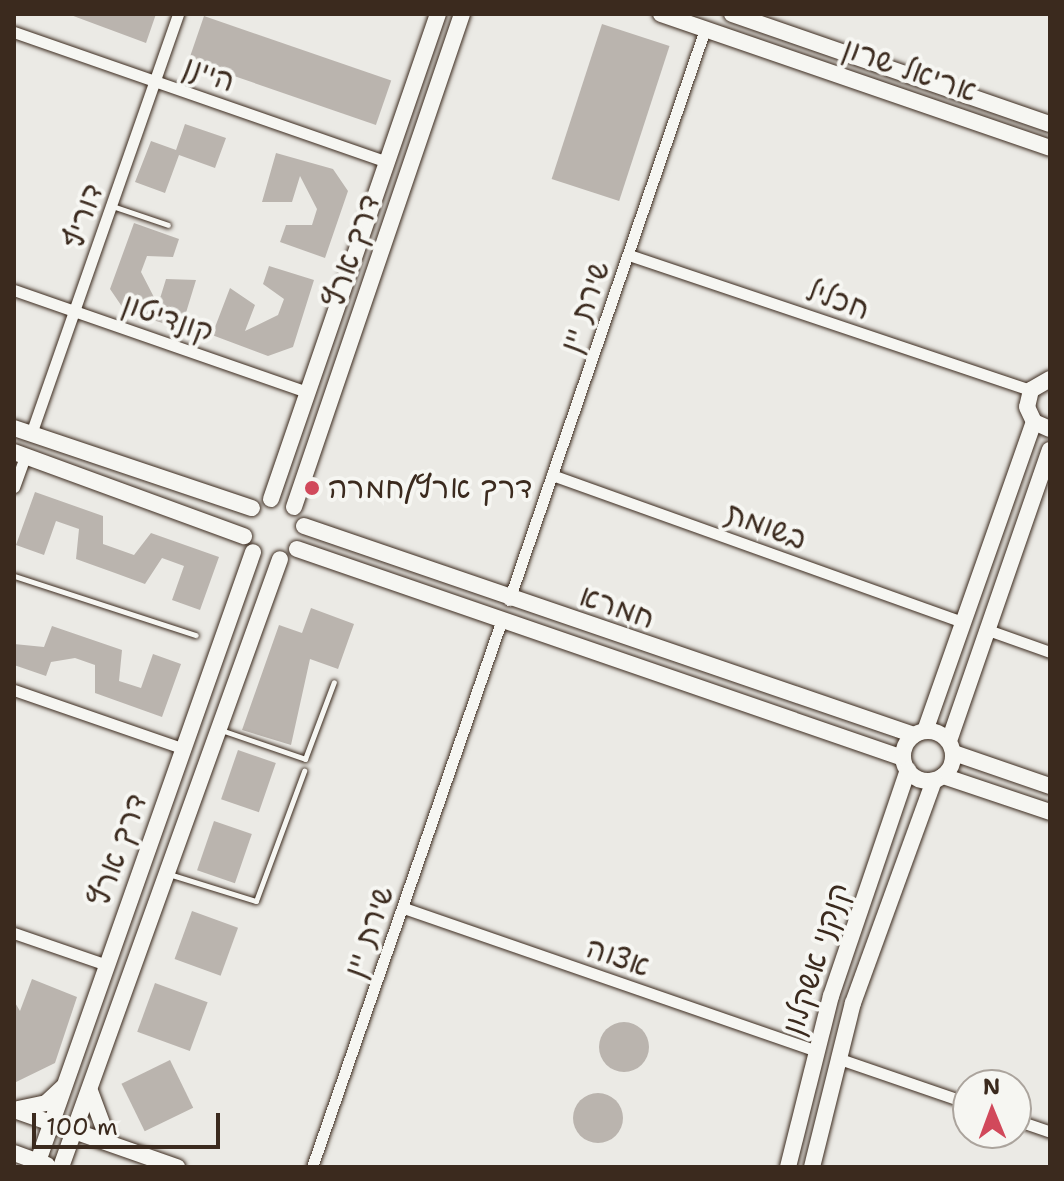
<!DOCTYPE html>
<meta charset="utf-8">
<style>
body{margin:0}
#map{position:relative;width:1064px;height:1181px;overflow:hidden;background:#ebeae5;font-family:"Shantell Sans","Playpen Sans Hebrew",sans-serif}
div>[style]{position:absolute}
.building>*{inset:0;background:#bab4ae;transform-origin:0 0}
.round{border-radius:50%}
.roads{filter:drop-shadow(0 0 2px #3b2a1e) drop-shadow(0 0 2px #3b2a1e)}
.lane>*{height:5px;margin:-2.5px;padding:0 2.5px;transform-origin:2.5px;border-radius:2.5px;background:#f6f6f2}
.street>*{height:11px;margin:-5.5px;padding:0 5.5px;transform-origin:5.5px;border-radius:5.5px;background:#f6f6f2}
.secondary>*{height:16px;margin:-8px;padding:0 8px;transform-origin:8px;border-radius:8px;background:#f6f6f2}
.secondary>.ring{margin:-8px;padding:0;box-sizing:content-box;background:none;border:16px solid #f6f6f2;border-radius:50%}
.dots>*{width:22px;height:22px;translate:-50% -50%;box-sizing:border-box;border:4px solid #f6f6f2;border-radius:50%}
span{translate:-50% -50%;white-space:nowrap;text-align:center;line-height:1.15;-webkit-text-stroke:8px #f6f6f2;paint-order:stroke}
.street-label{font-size:30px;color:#3b2a1e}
.poi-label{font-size:30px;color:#3b2a1e}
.left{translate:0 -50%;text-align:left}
.frame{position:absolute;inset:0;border:16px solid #3b2a1e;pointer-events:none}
.north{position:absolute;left:952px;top:1069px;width:80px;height:80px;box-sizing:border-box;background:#f6f6f2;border:2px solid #aba49d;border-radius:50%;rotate:359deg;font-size:22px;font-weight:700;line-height:32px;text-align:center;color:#3b2a1e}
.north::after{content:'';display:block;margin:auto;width:28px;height:36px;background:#d1495b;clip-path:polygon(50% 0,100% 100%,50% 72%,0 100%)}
.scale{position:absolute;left:32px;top:1113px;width:188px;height:36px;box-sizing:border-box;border:4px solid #3b2a1e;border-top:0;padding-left:10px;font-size:24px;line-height:28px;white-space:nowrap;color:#3b2a1e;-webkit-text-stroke:6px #f6f6f2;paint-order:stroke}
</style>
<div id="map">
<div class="building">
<i style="clip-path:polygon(68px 14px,156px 14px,146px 43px)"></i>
<i style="left:204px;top:16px;width:198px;height:47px;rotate:19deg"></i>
<i style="left:602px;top:24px;width:71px;height:163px;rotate:18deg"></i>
<i style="clip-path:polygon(185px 124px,226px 138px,215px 168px,179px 155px,165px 193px,135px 182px,151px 141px,176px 150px)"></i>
<i style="clip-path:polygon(276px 153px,333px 169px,348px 191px,325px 258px,280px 242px,286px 225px,312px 225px,317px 209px,300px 176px,292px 202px,262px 202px)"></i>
<i style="clip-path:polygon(134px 223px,179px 239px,173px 257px,147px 256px,141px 272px,158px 305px,166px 279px,196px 280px,181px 329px,125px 311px,110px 289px)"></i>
<i style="clip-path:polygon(269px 266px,314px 280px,293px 347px,268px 356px,212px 335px,230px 288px,255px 305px,245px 331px,278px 315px,284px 299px,263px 284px)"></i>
<i style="clip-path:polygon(35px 492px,103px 516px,103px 544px,134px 555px,151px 533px,219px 557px,200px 610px,172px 600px,184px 566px,162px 558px,145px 584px,115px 573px,76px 559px,79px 529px,56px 521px,44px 555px,16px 545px)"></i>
<i style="clip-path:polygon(311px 608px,354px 624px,338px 669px,310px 659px,291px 745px,242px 730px,279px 625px,302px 633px)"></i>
<i style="clip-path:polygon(52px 626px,122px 650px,119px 681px,141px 688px,153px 654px,181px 664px,162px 717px,95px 693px,95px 665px,75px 658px,51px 662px,46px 676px,14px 665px,14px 644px,44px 647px)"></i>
<i style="left:238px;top:750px;width:40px;height:52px;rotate:19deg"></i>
<i style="left:214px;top:821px;width:40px;height:52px;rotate:19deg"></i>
<i style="left:192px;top:911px;width:49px;height:51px;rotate:20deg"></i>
<i style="clip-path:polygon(32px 979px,77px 997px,55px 1063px,14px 1083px,14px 1001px,20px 1011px)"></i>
<i style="left:155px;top:983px;width:56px;height:52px;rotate:20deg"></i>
<i class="round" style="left:599px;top:1022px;width:50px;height:50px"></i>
<i style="left:170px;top:1060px;width:53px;height:54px;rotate:64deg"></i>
<i class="round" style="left:573px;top:1093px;width:50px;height:50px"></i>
</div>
<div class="roads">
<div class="lane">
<i style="left:112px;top:206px;width:59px;rotate:18.7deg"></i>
<i style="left:14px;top:576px;width:191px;rotate:18deg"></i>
<i style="left:221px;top:730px;width:89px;rotate:19deg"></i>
<i style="left:305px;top:759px;width:82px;rotate:-69.4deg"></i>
<i style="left:172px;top:875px;width:88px;rotate:17.2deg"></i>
<i style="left:256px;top:901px;width:139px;rotate:-69.7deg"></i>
</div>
<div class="street">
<i style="left:14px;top:32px;width:395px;rotate:19.2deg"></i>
<i style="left:629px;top:255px;width:424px;rotate:18.6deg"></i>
<i style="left:14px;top:290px;width:310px;rotate:19.2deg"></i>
<i style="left:31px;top:434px;width:445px;rotate:-70.7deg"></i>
<i style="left:552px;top:475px;width:436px;rotate:19.7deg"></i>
<i style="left:14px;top:487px;width:33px;rotate:-70deg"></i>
<i style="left:509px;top:600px;width:604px;rotate:-71.05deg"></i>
<i style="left:985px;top:629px;width:69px;rotate:19.5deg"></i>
<i style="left:14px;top:690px;width:180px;rotate:19.1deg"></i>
<i style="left:404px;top:908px;width:436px;rotate:19.1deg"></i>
<i style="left:14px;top:933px;width:98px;rotate:19deg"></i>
<i style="left:837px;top:1058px;width:139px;rotate:19deg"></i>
<i style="left:1016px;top:1120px;width:36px;rotate:19deg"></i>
<i style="left:312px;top:1167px;width:577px;rotate:-70.87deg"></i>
</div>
<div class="secondary">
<i style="left:661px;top:14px;width:411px;rotate:19deg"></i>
<i style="left:732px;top:14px;width:336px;rotate:19.1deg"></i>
<i style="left:1050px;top:379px;width:22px;rotate:150deg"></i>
<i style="left:1031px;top:390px;width:17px;rotate:103deg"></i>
<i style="left:1027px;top:407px;width:17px;rotate:65deg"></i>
<i style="left:1034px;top:422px;width:17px;rotate:24deg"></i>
<i style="left:14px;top:428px;width:251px;rotate:18.6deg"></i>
<i style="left:14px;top:452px;width:245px;rotate:20.1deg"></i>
<i style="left:271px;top:499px;width:513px;rotate:-71deg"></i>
<i style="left:294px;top:507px;width:521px;rotate:-71.18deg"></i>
<i style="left:304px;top:526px;width:645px;rotate:18.91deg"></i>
<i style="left:297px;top:549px;width:641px;rotate:19.03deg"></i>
<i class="ring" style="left:903px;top:731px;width:34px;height:34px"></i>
<i style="left:925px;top:731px;width:328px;rotate:-70.6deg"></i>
<i style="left:949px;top:741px;width:308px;rotate:-70.9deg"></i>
<i style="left:954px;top:753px;width:102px;rotate:19deg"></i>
<i style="left:943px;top:776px;width:113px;rotate:18.6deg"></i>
<i style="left:90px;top:1091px;width:54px;rotate:69.6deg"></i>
<i style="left:18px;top:1109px;width:29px;rotate:-12deg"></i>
<i style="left:46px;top:1103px;width:23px;rotate:-43deg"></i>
<i style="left:14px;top:1110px;width:173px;rotate:19.3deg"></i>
<i style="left:14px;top:1153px;width:35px;rotate:20deg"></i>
<i style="left:36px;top:1167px;width:652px;rotate:-70.56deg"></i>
<i style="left:61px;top:1167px;width:646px;rotate:-70.19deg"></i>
<i style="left:788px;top:1167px;width:176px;rotate:-75.9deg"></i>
<i style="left:831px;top:996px;width:239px;rotate:-71.2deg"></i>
<i style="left:812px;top:1167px;width:169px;rotate:-76deg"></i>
<i style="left:853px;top:1003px;width:237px;rotate:-70deg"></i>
</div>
</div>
<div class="dots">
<i style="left:312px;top:488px;background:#d1495b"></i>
</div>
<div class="street-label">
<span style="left:910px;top:70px;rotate:19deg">אריאל שרון</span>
<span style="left:209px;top:74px;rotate:19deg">היינן</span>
<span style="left:83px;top:216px;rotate:-71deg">דוריף</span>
<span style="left:352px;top:251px;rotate:-71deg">דרך ארץ</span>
<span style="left:838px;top:300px;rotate:19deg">חכליל</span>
<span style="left:585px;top:307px;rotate:-71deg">שירת יין</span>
<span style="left:168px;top:318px;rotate:19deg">קונדיטון</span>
<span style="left:766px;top:526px;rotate:20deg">בשומת</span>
<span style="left:617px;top:607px;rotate:19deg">חמרא</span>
<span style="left:118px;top:850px;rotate:-70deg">דרך ארץ</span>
<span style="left:369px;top:932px;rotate:-71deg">שירת יין</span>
<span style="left:618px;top:957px;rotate:19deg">אצוה</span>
<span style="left:816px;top:959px;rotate:-72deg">קנקני אשקלון</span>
</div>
<div class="poi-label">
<span class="left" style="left:328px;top:488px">דרך ארץ/חמרה</span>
</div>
<div class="frame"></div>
<div class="north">N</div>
<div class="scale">100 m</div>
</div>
